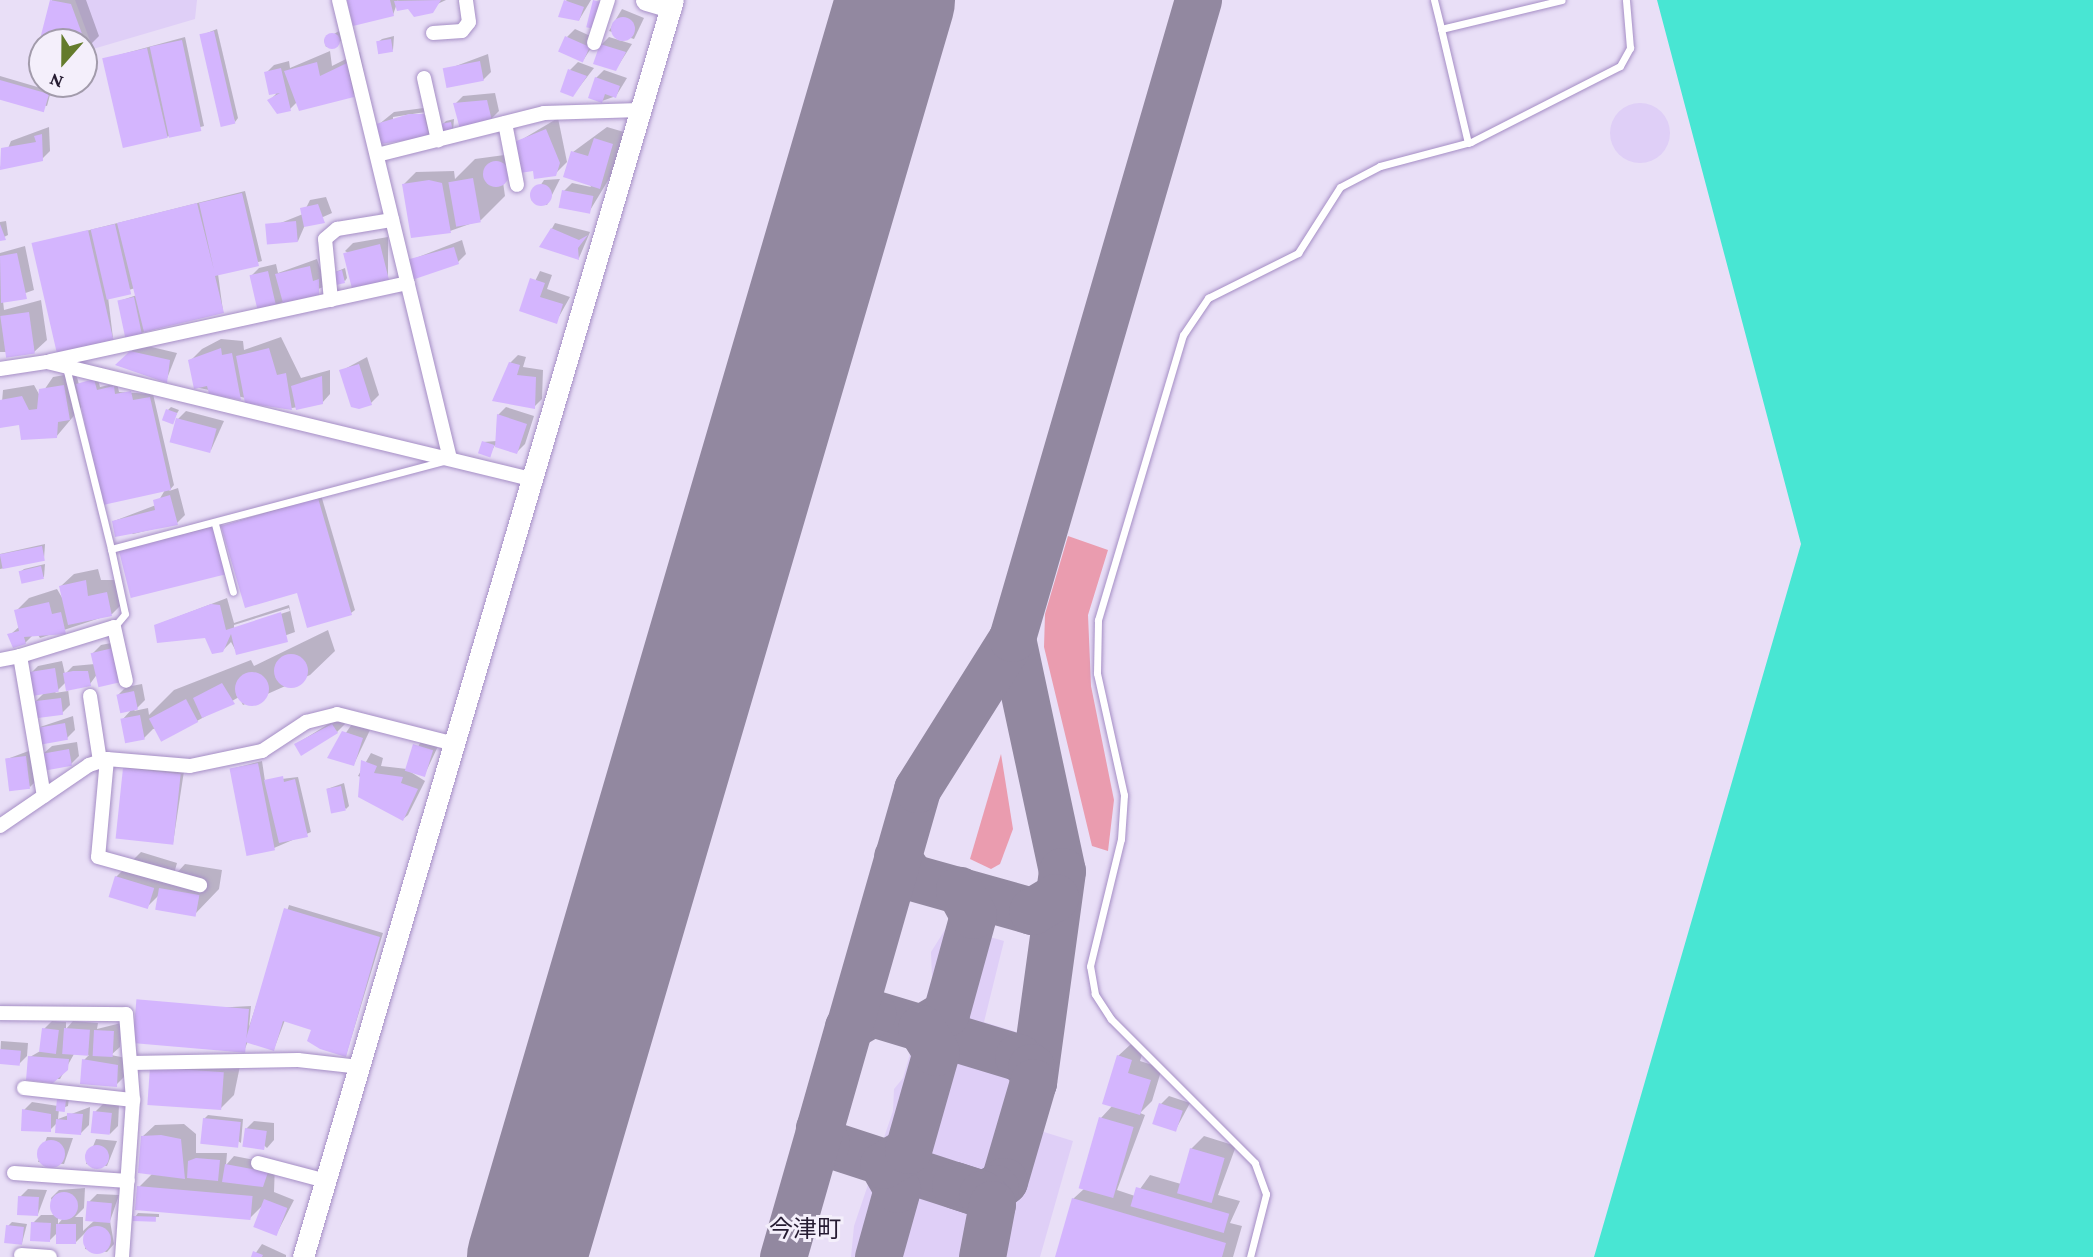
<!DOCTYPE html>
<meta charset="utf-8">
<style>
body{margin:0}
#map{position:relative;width:2093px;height:1257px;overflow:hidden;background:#e9dff7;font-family:"Crimson Pro","Noto Sans JP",serif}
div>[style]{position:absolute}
.built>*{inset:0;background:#dfcff7}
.round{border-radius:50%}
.green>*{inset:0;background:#ea9caf}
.water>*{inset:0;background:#48e6d3}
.shadow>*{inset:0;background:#0003}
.taxiway>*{height:47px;margin:-23.5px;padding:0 23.5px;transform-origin:23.5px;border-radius:23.5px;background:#9288a0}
.runway>*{height:119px;margin:-59.5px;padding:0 59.5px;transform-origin:59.5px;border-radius:59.5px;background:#9288a0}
.building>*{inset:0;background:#d4b5fe;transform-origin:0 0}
.roads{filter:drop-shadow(0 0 2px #a58ec5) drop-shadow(0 0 2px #a58ec5)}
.lane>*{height:7px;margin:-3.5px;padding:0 3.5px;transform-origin:3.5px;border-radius:3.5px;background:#fff}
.street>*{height:14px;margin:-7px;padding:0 7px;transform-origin:7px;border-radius:7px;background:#fff}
.secondary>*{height:21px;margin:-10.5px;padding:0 10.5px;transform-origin:10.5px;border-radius:10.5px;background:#fff}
span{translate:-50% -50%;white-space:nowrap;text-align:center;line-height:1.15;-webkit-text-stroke:6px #f4effb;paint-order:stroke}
.quarter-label{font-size:24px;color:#261c32}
.north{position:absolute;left:28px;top:28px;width:70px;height:70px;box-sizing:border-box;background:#f4effb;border:2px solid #a29bab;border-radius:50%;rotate:201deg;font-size:19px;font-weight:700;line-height:28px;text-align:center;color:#261c32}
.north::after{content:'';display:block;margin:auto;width:24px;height:32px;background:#647b2c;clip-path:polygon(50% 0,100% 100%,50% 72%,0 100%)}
</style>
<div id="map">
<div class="built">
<i style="clip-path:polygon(75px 0,197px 0,195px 19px,93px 49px)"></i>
<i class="round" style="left:1610px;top:103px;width:60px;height:60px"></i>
<i style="clip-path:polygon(948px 925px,1004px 941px,984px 1022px,1058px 1045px,1038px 1112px,1044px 1132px,1073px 1141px,1040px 1257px,851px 1257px,854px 1226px,893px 1111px,894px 1089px,903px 1078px,932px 978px,931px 952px)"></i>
</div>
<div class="green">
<i style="clip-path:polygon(1068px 536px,1108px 550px,1088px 615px,1091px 686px,1114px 800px,1108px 851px,1092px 846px,1044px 647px,1045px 614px)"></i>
<i style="clip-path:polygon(1001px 754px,1013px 829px,1000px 864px,991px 869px,970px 859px)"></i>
</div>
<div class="water">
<i style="clip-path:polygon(1657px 0,2093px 0,2093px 1257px,1594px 1257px,1801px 544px)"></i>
</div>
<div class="shadow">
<i style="clip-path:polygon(52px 0,86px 0,99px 36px,87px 48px,84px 42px,42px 37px)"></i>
<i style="clip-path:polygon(348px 0,446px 0,414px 15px,408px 7px,399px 9px,398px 0,393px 15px)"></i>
<i style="clip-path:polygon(566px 0,591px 0,579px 20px)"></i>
<i style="clip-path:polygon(622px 9px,644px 18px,634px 39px,609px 31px)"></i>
<i style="clip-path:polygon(217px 29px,238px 118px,235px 122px,202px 35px)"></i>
<i style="clip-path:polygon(575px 29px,597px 39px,584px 59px,567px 37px)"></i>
<i style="clip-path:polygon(339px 31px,344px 40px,326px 47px,324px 40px)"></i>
<i style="clip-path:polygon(394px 36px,393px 50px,378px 42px,382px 39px)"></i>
<i style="clip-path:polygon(185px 37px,204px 126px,166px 137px,104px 59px)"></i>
<i style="clip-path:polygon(609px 37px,632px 44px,616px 69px,601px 45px)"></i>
<i style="clip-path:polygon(330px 51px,332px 66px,360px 52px,366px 83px,353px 95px,297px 102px,290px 109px,270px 100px,276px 94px,266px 73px,274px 65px,289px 61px,290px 68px)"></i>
<i style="clip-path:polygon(488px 54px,491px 72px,483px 80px,445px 70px)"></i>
<i style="clip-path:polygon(578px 62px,594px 68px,573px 95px,570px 70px)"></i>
<i style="clip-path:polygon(604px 70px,627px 78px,616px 96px,602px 101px,596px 78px)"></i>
<i style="clip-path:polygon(0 76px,51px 91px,47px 106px,0 97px)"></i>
<i style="clip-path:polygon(495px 93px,499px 111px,491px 119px,455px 104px,463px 96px)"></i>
<i style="clip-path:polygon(evenodd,431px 107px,436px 128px,428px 135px,378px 125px,394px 112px,431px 107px,432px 111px,433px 114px,393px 120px,393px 117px,432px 111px)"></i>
<i style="clip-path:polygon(558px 118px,567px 162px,555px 174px,534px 169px,516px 143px)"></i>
<i style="clip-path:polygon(454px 119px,453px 131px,442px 125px,446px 121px)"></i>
<i style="clip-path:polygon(49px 127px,50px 151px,42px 159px,0 168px,11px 141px)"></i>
<i style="clip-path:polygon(607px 127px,624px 132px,612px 174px,589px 212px,564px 191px,572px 183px,591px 187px,573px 152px)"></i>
<i style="clip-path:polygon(512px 154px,516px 173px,503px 182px,505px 196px,481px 220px,450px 231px,404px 184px,416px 172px,454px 171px,455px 179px,475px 159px)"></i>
<i style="clip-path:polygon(560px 179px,547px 205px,531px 200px,544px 180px)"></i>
<i style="clip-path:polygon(245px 191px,262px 261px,218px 274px,223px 311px,141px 333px,119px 301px,137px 295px,135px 288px,108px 297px,113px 338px,34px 244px)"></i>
<i style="clip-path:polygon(326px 197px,332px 213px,305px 225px,298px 241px,268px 228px,303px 214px,310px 200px)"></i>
<i style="clip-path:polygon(6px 221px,8px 235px,0 239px,0 222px)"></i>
<i style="clip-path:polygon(555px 223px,590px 232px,579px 258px,542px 246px)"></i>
<i style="clip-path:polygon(388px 237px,388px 280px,345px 251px,353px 243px)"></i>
<i style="clip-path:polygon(462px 240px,466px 254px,458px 262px,408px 261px)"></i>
<i style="clip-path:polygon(25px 246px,34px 290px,3px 301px,4px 310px,41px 300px,47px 340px,34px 352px,0 352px,0 253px)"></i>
<i style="clip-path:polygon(317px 259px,326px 286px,275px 305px,251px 276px,259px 268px,276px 264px,278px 273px)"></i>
<i style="clip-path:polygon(345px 268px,347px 278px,345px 281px,333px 273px)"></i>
<i style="clip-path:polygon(540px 271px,552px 275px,547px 289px,570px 297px,556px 322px,521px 310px)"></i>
<i style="clip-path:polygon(281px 337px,301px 378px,330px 370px,330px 394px,322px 403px,292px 408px,195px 387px,190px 361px,202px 349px,221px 339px,243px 341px,244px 350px)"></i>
<i style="clip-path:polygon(139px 344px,177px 353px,166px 381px,118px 364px)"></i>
<i style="clip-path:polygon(518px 355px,526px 357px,523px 367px,543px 370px,542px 399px,534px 407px,510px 363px)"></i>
<i style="clip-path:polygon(367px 357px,379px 395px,371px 403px,341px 371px)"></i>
<i style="clip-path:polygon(76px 373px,79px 385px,98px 380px,100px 387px,117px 383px,119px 392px,153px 394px,174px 485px,169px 491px,178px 488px,185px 515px,177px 523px,133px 534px,114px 521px,156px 505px,165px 490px,83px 405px,56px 437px,20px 423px,0 426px,3px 390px,34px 385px,40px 396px,53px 377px)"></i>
<i style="clip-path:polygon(171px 407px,179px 410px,172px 422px,168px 410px)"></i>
<i style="clip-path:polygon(506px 407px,534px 416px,525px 444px,517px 452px,495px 445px,489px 456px,483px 442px,497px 441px,498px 415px)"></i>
<i style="clip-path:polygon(186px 411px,224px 421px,211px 450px,178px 419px)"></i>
<i style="clip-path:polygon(321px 495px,355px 610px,351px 613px,298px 591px,223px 526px)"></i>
<i style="clip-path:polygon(216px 524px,131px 595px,121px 549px)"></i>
<i style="clip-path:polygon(45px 544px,44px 559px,0 569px,0 554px)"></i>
<i style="clip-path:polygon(45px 564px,44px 577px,20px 572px,24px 569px)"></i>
<i style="clip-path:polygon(98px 569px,101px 580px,119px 580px,124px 602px,112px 614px,40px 638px,36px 632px,25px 643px,11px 634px,20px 626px,16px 611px,29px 598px,57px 589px,64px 601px,61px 586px,74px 574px)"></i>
<i style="clip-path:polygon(evenodd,227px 598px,234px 623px,289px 605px,295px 632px,237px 653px,231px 642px,222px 651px,206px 636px,156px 625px,227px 598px,289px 608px,290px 611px,234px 629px,234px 625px,289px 608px)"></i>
<i style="clip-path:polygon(328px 630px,335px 651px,310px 675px,243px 705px,239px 697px,197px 721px,153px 729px,144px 738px,122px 720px,132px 709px,118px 695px,126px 687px,142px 684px,145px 700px,134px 711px,148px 708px,149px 715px,174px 690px,251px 660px,254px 666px)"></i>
<i style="clip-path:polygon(evenodd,121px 641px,90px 684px,68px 689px,70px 705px,62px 713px,35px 702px,45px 692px,30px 674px,38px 666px,62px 661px,65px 674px,73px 666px,95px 664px,93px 653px,101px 645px,121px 641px,66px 682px,68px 691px,55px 693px,66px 682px)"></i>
<i style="clip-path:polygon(73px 716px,75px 730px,67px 738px,40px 727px)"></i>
<i style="clip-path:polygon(340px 717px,345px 724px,337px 732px,296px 744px)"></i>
<i style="clip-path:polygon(352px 724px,370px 730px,354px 764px,330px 756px)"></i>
<i style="clip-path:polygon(423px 737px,440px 742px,424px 776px,409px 771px,425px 781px,408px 815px,403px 819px,360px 797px,366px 779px,358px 776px,371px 753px,383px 758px,381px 766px,407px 769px)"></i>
<i style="clip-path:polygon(77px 742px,79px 756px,71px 764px,44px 753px,52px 746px)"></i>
<i style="clip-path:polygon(34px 749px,38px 779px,30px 787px,7px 759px)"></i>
<i style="clip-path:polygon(262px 761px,265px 781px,298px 777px,311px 832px,274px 848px,231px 769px)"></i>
<i style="clip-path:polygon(128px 765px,184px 771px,173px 843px,124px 768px)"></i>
<i style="clip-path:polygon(344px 783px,349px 806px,346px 809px,327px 789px)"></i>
<i style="clip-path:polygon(141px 852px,177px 863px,173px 877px,185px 864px,222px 870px,219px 889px,195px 914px,160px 894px,147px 907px,116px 877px)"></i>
<i style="clip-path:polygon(289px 905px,383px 933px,346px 1055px,313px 1029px,285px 1020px,274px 1049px,248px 1041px,244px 1051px,137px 1012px,251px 1006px,249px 1027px)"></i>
<i style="clip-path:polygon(52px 1021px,66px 1022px,66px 1029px,73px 1021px,98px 1023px,97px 1029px,121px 1023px,120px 1047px,111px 1055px,126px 1058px,124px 1077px,116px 1085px,84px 1060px,89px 1055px,74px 1054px,60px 1079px,28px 1079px,30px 1057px,42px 1050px,44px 1029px)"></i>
<i style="clip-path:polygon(1px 1041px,28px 1043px,27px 1056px,19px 1064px,0 1062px)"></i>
<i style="clip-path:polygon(1131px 1044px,1144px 1048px,1140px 1061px,1162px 1068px,1152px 1101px,1140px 1113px,1145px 1115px,1117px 1190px,1135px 1196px,1150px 1175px,1181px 1184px,1191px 1149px,1204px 1136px,1236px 1146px,1218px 1195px,1240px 1201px,1230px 1223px,1242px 1226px,1233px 1257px,1057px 1257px,1073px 1199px,1085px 1188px,1101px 1118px,1113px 1105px,1118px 1056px)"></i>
<i style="clip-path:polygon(164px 1056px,240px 1066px,234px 1095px,221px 1108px)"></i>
<i style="clip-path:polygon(1169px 1096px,1190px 1103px,1176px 1129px,1161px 1104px)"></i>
<i style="clip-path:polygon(62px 1097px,69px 1097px,68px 1106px,59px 1109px,58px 1119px,90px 1107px,89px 1125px,81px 1133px,58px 1122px,50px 1130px,24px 1110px,32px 1102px,58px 1106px)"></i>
<i style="clip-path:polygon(103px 1104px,119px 1105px,118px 1126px,110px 1134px,95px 1112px)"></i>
<i style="clip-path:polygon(208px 1115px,243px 1119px,241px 1143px,204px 1119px)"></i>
<i style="clip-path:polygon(254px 1121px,274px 1123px,274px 1140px,267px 1148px,246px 1129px)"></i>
<i style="clip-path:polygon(184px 1124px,196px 1134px,196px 1153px,227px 1153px,226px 1165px,234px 1156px,275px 1164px,274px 1192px,294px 1200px,277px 1233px,264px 1204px,249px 1219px,139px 1187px,153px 1173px,142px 1137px,155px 1125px)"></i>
<i style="clip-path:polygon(47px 1137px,73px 1138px,64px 1164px,38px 1162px)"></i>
<i style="clip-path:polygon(96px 1139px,117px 1141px,107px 1166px,86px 1164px)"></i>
<i style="clip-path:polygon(evenodd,85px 1188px,84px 1208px,75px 1217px,83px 1217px,83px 1231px,95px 1220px,89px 1202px,97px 1194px,119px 1195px,110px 1221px,114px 1244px,107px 1252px,85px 1249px,86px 1232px,75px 1243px,57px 1233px,50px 1240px,33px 1223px,41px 1215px,56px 1215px,51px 1198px,59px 1190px,85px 1188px,58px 1215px,66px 1215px,58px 1224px,58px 1215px)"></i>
<i style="clip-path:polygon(28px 1189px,47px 1190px,38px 1214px,20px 1197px)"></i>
<i style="clip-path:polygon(138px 1213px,159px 1214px,159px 1217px,135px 1217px)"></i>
<i style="clip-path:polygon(12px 1222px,27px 1224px,22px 1243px,8px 1226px)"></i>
<i style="clip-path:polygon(262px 1244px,286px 1255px,286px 1257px,253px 1257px)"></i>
</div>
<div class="taxiway">
<i style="left:1012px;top:638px;width:238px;rotate:77.9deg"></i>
<i style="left:1062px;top:871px;width:213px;rotate:97.8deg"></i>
<i style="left:897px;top:857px;width:24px;rotate:55deg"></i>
<i style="left:911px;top:877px;width:126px;rotate:15.7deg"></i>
<i style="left:1032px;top:911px;width:27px;rotate:-31deg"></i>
<i style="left:872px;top:1013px;width:152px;rotate:16.8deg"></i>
<i style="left:1018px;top:1057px;width:16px;rotate:38deg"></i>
<i style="left:1031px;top:1067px;width:15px;rotate:82deg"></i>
<i style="left:1033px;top:1082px;width:103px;rotate:106.3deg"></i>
<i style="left:1004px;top:1181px;width:11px;rotate:142deg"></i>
<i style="left:995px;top:1188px;width:14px;rotate:155deg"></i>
<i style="left:982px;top:1194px;width:164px;rotate:-161.9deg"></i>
<i style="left:826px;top:1143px;width:16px;rotate:-117deg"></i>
<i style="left:819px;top:1129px;width:106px;rotate:-74.1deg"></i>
<i style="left:848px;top:1027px;width:28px;rotate:-30deg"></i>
<i style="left:921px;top:1028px;width:29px;rotate:-31deg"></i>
<i style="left:946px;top:1013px;width:102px;rotate:-74.6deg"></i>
<i style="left:973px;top:915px;width:29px;rotate:-119deg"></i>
<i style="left:955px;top:1185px;width:28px;rotate:18deg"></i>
<i style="left:982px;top:1194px;width:14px;rotate:45deg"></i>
<i style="left:992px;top:1204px;width:54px;rotate:100.7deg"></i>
<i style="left:783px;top:1257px;width:487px;rotate:-74deg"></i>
<i style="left:917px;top:789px;width:178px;rotate:-57.8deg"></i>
<i style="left:1012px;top:638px;width:665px;rotate:-73.75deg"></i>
<i style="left:878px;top:1257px;width:71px;rotate:-74.4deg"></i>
<i style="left:897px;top:1189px;width:28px;rotate:-120deg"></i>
<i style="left:883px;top:1165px;width:29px;rotate:-31deg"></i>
<i style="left:908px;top:1150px;width:102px;rotate:-74.1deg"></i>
<i style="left:936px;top:1052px;width:28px;rotate:-122deg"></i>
</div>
<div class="runway">
<i style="left:526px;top:1257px;width:1310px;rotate:-73.64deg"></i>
</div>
<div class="building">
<i style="clip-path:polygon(50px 0,71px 4px,88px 50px,84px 42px,40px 39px)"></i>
<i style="clip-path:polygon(347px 0,390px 0,394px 16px,353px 26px)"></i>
<i style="clip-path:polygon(441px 0,433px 13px,414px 17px,408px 9px,397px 11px,394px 1px)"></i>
<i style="clip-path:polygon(564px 0,584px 7px,579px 21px,558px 17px)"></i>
<i style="left:593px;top:0;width:8px;height:28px;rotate:14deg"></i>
<i class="round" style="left:611px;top:17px;width:24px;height:24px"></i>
<i style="left:214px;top:31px;width:95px;height:15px;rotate:77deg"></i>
<i class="round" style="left:324px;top:33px;width:16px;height:16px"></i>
<i style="left:565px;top:36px;width:27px;height:17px;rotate:24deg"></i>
<i style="left:391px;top:39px;width:13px;height:15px;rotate:81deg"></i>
<i style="left:182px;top:40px;width:93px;height:33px;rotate:78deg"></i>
<i style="clip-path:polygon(600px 44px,626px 52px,616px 71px,593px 64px)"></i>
<i style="left:147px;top:48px;width:92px;height:46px;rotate:77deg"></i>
<i style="left:480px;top:61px;width:20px;height:38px;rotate:79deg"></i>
<i style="clip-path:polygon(317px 62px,320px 76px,347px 63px,354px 97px,299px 111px,284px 71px)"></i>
<i style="clip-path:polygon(281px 68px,291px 111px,277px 114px,267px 100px,280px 93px,269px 95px,264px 72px)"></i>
<i style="clip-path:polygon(568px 69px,587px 76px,573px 97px,560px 92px)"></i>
<i style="clip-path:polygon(595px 77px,620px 86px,616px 98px,605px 94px,602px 103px,588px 98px)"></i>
<i style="left:0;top:80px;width:51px;height:19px;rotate:16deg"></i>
<i style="clip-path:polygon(487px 100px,492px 121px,460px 129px,453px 103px)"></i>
<i style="clip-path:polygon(409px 114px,424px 114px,429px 137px,380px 144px,376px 124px)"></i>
<i style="clip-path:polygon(451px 122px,453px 132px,443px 135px,440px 124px)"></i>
<i style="clip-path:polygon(546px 129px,560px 163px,556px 176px,534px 179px,533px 171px,520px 173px,514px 142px)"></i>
<i style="clip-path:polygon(42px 134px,43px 161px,0 170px,1px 148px,36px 142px,34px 136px)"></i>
<i style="clip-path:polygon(594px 138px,613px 144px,600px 189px,563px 177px,571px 151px,588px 156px)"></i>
<i class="round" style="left:483px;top:161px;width:26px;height:26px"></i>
<i style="left:473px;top:178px;width:45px;height:25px;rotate:80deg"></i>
<i style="clip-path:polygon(429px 180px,442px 183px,451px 233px,411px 238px,402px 184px)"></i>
<i class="round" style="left:530px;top:184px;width:22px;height:22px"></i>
<i style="left:562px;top:190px;width:32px;height:18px;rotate:11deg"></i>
<i style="clip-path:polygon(242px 193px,259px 266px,215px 276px,224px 313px,144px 332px,117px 223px,197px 203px,214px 270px,199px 203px)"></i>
<i style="clip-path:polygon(318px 204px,325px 223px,304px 227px,300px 208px)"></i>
<i style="left:296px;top:221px;width:21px;height:31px;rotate:85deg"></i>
<i style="clip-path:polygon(0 224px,6px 240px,0 241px)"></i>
<i style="left:115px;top:224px;width:72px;height:25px;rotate:77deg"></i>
<i style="clip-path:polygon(551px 228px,579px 240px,588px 235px,578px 248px,579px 260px,539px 247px)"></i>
<i style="left:88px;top:230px;width:113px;height:58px;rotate:77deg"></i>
<i style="left:380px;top:244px;width:38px;height:38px;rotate:76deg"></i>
<i style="clip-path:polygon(454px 247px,459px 264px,412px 280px,406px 260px)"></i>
<i style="clip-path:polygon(17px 253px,27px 299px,1px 303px,0 256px)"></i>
<i style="clip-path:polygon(310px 266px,313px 281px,319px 279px,319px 295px,283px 303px,275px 274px)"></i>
<i style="clip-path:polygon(342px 270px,345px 283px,336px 285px,331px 273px)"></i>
<i style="left:268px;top:271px;width:36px;height:19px;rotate:77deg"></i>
<i style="clip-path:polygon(530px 278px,545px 283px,540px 297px,563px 304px,557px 324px,519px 311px)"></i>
<i style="left:134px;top:297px;width:38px;height:17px;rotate:78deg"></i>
<i style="left:29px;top:312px;width:42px;height:29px;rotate:82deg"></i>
<i style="clip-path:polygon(221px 348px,222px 355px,232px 353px,241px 400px,209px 394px,207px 386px,194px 389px,188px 360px)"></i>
<i style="clip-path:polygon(269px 348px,277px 375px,286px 373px,292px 410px,245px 403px,236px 356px)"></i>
<i style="clip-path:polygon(130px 351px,170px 360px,167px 383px,115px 365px)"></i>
<i style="clip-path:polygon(509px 362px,520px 365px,517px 375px,536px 377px,535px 409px,492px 401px)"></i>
<i style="clip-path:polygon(359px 364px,372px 405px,359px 409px,351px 407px,339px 370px)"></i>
<i style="clip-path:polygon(322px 376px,323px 404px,296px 410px,291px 386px)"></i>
<i style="clip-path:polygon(94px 379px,97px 390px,114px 386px,115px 394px,131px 391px,133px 400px,150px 397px,171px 490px,103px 505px,76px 384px)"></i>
<i style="clip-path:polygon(64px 385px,70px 420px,58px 422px,57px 438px,21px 440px,19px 425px,0 428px,0 400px,22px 396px,29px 410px,37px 409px,39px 389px)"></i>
<i style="left:166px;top:409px;width:12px;height:12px;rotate:20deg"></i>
<i style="clip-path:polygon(497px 414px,527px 424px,517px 454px,495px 447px)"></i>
<i style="left:176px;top:418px;width:42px;height:25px;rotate:15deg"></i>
<i style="left:482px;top:441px;width:13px;height:13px;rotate:18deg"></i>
<i style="clip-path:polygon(170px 495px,178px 525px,115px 537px,112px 521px,155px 510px,153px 500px)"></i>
<i style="clip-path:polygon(318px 498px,352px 615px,307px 628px,297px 593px,245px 608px,221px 526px)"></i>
<i style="left:213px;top:527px;width:49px;height:97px;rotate:76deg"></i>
<i style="left:42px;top:546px;width:15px;height:43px;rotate:79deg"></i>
<i style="left:41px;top:566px;width:13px;height:23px;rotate:77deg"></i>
<i style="clip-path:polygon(86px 580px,88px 596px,107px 592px,112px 616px,68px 625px,59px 586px)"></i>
<i style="clip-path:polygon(49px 602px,52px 614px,61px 612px,66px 634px,24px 637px,26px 644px,13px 648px,7px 634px,19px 631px,14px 610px)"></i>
<i style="clip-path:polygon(211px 604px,220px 605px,226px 630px,281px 612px,288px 642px,236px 655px,231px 634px,223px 652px,212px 654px,205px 638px,157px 643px,154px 625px)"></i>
<i style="left:113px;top:648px;width:35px;height:23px;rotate:77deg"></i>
<i class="round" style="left:274px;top:654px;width:34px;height:34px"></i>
<i style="left:55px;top:668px;width:24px;height:27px;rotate:81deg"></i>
<i style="clip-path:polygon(73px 671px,88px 671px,91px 686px,66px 691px,63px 673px)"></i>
<i class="round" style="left:235px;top:672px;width:34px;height:34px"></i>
<i style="clip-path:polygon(222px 683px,235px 704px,202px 718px,193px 698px)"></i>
<i style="left:134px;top:691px;width:19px;height:18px;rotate:78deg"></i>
<i style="left:61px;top:698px;width:17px;height:27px;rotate:83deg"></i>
<i style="left:186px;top:699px;width:26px;height:42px;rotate:62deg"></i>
<i style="left:140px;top:715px;width:25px;height:20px;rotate:79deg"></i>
<i style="left:65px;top:723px;width:17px;height:27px;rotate:80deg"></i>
<i style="clip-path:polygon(332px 724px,338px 733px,301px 756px,294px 744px)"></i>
<i style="clip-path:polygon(342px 731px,363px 738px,354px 766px,327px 758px)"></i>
<i style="left:413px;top:744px;width:21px;height:28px;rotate:17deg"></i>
<i style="left:69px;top:749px;width:17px;height:27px;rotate:80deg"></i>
<i style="left:26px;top:756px;width:33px;height:21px;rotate:83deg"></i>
<i style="clip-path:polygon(361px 760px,377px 766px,374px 773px,403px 777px,401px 783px,418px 789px,403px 821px,358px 797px)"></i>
<i style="left:258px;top:763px;width:89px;height:29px;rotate:79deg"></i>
<i style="left:123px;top:768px;width:58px;height:71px;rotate:6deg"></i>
<i style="clip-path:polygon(283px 776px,284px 782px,295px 779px,308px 837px,279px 843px,264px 780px)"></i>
<i style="left:341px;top:786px;width:25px;height:15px;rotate:79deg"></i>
<i style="left:115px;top:876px;width:41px;height:22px;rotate:17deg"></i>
<i style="left:159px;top:888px;width:41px;height:22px;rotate:10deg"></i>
<i style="clip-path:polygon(284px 908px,380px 937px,346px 1057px,320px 1049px,307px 1041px,311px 1030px,283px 1021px,274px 1051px,245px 1042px)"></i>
<i style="left:249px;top:1009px;width:44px;height:113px;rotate:95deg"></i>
<i style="left:42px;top:1028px;width:17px;height:24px;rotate:7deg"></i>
<i style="left:64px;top:1028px;width:26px;height:26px;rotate:4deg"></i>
<i style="left:94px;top:1030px;width:20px;height:26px;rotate:3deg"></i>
<i style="left:0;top:1049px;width:21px;height:15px;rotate:5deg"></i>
<i style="clip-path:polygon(1117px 1055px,1132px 1060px,1128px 1073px,1151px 1080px,1140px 1115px,1102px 1104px)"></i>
<i style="clip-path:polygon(28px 1056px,69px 1059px,68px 1070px,53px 1083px,26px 1080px)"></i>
<i style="clip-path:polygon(82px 1059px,118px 1065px,117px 1087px,80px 1084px)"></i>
<i style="left:150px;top:1067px;width:74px;height:38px;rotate:4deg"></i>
<i style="left:57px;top:1099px;width:9px;height:12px;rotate:6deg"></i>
<i style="left:1159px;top:1103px;width:25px;height:22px;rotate:18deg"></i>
<i style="clip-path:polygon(22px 1109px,51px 1114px,51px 1132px,21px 1131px)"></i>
<i style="left:93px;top:1111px;width:19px;height:22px;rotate:6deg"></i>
<i style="clip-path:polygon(67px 1113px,83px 1114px,81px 1135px,55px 1133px,56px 1119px,67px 1120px)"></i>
<i style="left:1099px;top:1117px;width:36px;height:74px;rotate:16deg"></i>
<i style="left:203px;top:1118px;width:38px;height:26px;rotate:6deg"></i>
<i style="left:245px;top:1128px;width:22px;height:19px;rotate:8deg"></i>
<i style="clip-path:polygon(161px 1135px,181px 1139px,185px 1179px,138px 1173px,141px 1136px)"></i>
<i class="round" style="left:37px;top:1140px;width:28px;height:28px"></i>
<i class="round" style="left:85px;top:1145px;width:24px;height:24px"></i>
<i style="left:1190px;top:1148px;width:36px;height:47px;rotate:16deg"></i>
<i style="clip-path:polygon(196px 1158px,220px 1160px,218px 1181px,187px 1178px,188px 1161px)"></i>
<i style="clip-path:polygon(225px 1164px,268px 1172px,263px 1187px,222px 1182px)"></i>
<i style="left:137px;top:1186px;width:116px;height:24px;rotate:5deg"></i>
<i style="left:1136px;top:1187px;width:97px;height:20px;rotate:16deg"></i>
<i class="round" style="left:50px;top:1192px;width:28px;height:28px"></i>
<i style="left:18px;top:1196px;width:21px;height:19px;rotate:3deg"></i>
<i style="clip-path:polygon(1072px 1198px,1226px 1243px,1222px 1257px,1055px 1257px)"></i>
<i style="left:264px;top:1199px;width:25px;height:30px;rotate:21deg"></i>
<i style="left:87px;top:1201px;width:25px;height:20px;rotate:5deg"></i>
<i style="left:133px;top:1216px;width:23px;height:5px;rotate:2deg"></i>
<i style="left:31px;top:1222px;width:20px;height:19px;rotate:3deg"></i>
<i style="left:56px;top:1224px;width:20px;height:20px"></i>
<i style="left:6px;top:1225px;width:18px;height:18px;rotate:6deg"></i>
<i class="round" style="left:83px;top:1226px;width:28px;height:28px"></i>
<i style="clip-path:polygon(253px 1251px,263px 1255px,262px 1257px,251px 1257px)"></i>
</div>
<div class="roads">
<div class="lane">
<i style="left:1434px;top:0;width:30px;rotate:76deg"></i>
<i style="left:1468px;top:143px;width:117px;rotate:-103.3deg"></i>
<i style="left:1441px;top:29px;width:124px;rotate:-13.5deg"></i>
<i style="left:66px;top:367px;width:187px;rotate:76.1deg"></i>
<i style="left:111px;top:549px;width:343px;rotate:-14.8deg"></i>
<i style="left:215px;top:524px;width:70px;rotate:75.2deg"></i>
<i style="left:111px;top:549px;width:66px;rotate:77.8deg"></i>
<i style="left:125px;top:614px;width:17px;rotate:130deg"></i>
<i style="left:1250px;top:1257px;width:65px;rotate:-75.7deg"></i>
<i style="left:1266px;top:1194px;width:33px;rotate:-110deg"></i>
<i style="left:1255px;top:1163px;width:204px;rotate:-135deg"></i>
<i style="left:1111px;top:1019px;width:30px;rotate:-123deg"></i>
<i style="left:1095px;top:994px;width:28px;rotate:-100deg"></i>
<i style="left:1090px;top:966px;width:131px;rotate:-76.3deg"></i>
<i style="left:1121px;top:839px;width:44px;rotate:-86.1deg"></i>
<i style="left:1124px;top:795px;width:125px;rotate:-102.5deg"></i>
<i style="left:1097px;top:673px;width:53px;rotate:-88.9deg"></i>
<i style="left:1098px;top:620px;width:297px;rotate:-73.4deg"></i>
<i style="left:1183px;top:335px;width:45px;rotate:-56deg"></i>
<i style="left:1208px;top:298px;width:101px;rotate:-26.6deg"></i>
<i style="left:1298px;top:253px;width:78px;rotate:-57.5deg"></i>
<i style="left:1340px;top:187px;width:45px;rotate:-27.7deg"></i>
<i style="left:1380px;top:166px;width:94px;rotate:-14.8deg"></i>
<i style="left:1471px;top:142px;width:167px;rotate:-27deg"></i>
<i style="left:1620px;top:66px;width:21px;rotate:-61deg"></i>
<i style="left:1630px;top:48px;width:48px;rotate:-94.8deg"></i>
</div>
<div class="street">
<i style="left:339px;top:0;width:472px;rotate:76.4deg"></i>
<i style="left:433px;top:33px;width:29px;rotate:-4deg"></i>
<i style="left:462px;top:31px;width:11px;rotate:-52deg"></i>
<i style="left:469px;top:22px;width:22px;rotate:-98deg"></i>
<i style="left:594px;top:43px;width:45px;rotate:-72deg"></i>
<i style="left:424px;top:78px;width:64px;rotate:77.3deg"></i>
<i style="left:505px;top:123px;width:63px;rotate:79deg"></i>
<i style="left:377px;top:155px;width:172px;rotate:-14.1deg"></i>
<i style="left:544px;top:113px;width:96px;rotate:-1.8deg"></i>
<i style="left:331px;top:300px;width:61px;rotate:-95.6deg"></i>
<i style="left:325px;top:239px;width:16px;rotate:-40deg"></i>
<i style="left:337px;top:229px;width:56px;rotate:-9.3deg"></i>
<i style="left:50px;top:361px;width:366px;rotate:-12.3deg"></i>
<i style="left:0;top:369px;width:48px;rotate:-8.5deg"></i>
<i style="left:47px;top:362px;width:497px;rotate:13.6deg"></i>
<i style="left:20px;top:656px;width:98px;rotate:-17.1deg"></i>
<i style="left:114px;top:627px;width:55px;rotate:77.5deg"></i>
<i style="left:0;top:660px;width:20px;rotate:-11deg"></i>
<i style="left:20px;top:656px;width:142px;rotate:80.3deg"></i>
<i style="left:90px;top:696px;width:66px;rotate:81.3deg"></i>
<i style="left:107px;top:759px;width:98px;rotate:95.2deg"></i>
<i style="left:98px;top:857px;width:106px;rotate:15.4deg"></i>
<i style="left:0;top:826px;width:108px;rotate:-34.4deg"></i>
<i style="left:89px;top:765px;width:19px;rotate:-18deg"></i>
<i style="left:107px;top:759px;width:83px;rotate:4.8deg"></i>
<i style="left:190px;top:766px;width:74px;rotate:-11.8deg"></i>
<i style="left:262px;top:751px;width:53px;rotate:-33.4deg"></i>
<i style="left:306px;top:722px;width:32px;rotate:-14deg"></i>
<i style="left:337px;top:714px;width:122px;rotate:14.3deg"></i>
<i style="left:0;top:1013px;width:126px;rotate:0.5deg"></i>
<i style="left:126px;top:1014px;width:86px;rotate:85.3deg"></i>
<i style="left:133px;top:1100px;width:157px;rotate:94deg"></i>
<i style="left:131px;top:1063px;width:167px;rotate:-1deg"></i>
<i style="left:298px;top:1060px;width:61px;rotate:6.5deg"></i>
<i style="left:24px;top:1088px;width:110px;rotate:6.3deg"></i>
<i style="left:258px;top:1163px;width:70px;rotate:14.8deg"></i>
<i style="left:14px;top:1173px;width:114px;rotate:4deg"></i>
<i style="left:21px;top:1255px;width:29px;rotate:4deg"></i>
</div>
<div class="secondary">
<i style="left:646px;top:0;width:26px;rotate:16deg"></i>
<i style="left:303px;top:1257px;width:1310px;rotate:-73.6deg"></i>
</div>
</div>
<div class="quarter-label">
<span style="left:805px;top:1229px">今津町</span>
</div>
<div class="north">N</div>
</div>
